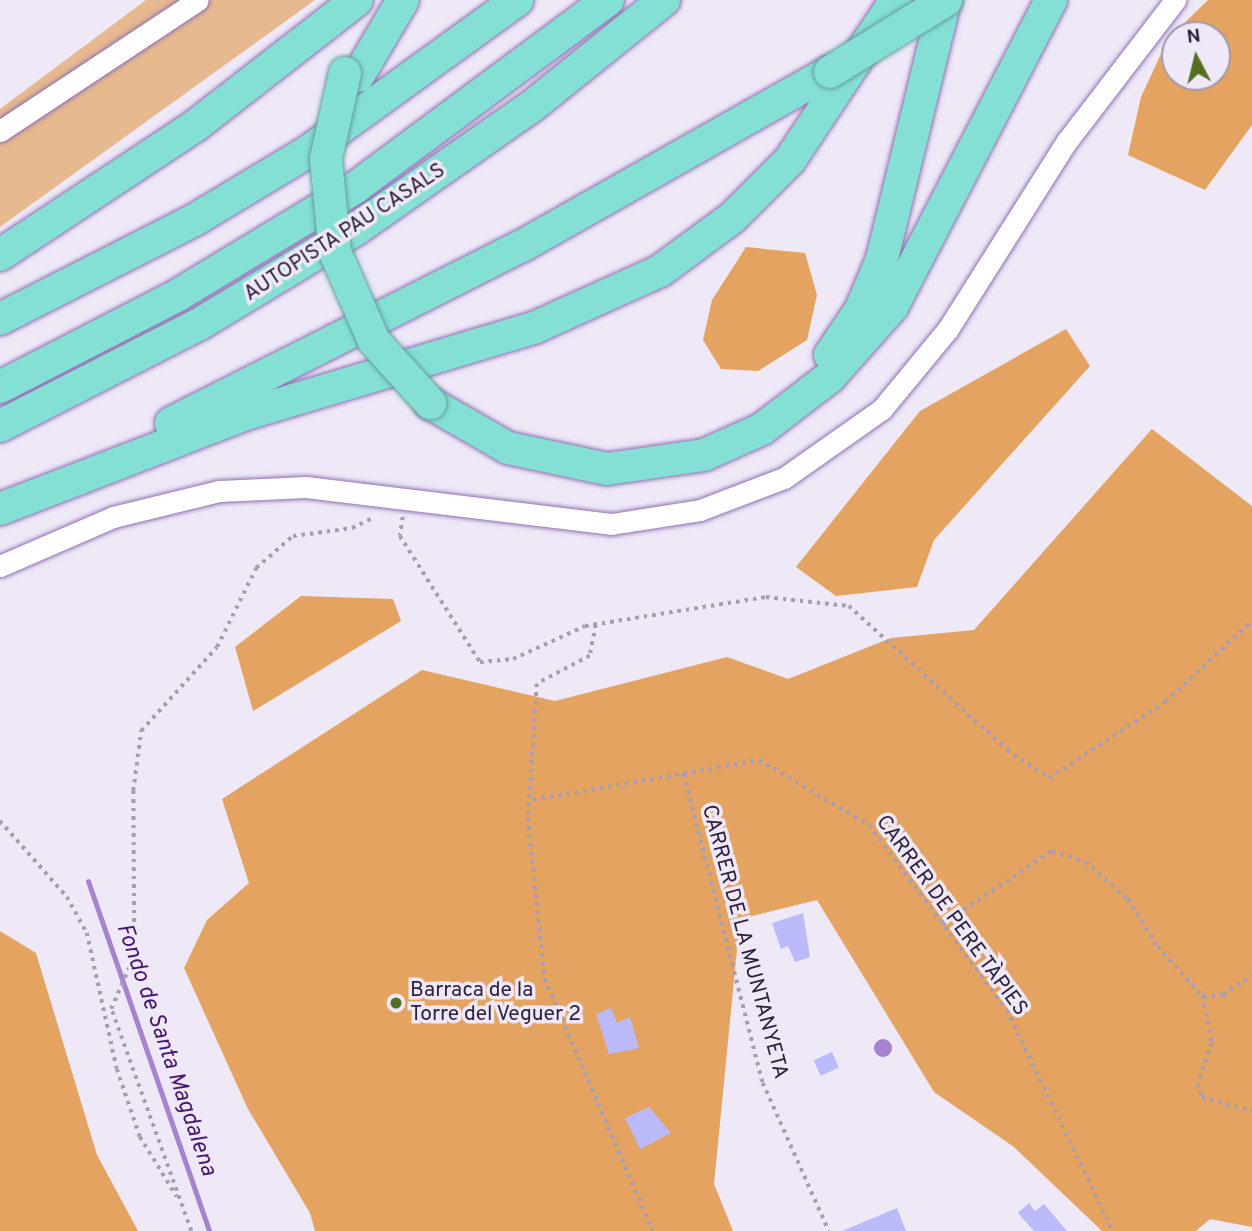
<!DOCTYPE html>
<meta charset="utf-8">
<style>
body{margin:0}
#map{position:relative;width:1252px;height:1231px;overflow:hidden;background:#eee8f7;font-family:Overpass,sans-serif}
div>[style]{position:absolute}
.green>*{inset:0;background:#e7b98f}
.forest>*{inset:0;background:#e4a361}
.water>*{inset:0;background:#a683ce}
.round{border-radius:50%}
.stream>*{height:5px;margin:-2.5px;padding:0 2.5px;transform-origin:2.5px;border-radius:2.5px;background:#a683ce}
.building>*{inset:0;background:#bbbafa;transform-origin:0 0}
.path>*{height:3.5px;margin-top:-1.75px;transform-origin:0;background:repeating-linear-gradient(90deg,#a69db2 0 3.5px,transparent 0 8.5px)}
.roads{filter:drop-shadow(0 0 2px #8f6fb4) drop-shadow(0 0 2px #8f6fb4)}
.minor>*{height:21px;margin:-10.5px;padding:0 10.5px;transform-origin:10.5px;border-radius:10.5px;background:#fff}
.highway>*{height:32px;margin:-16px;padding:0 16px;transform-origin:16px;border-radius:16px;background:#84e0d4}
.bridges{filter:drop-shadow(0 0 2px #669d9f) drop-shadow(0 0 2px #669d9f)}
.highway-bridge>*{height:32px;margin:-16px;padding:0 16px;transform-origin:16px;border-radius:16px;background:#84e0d4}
.dots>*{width:19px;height:19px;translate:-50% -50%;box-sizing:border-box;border:4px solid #eee8f7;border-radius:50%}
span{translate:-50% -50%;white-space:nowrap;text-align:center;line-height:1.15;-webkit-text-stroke:7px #eee8f7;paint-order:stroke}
.street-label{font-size:21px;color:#2e203d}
.poi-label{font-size:21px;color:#2e203d}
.left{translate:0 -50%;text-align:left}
.water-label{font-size:23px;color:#47166f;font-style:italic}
.north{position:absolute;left:1161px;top:21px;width:70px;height:70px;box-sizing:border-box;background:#eee8f7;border:2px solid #a198ad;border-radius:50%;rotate:353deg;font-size:19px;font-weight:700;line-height:28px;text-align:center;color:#2e203d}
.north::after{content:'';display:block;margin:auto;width:24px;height:32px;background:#566e1f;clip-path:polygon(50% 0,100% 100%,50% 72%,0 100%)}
</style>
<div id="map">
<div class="green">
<i style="clip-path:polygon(146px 0,315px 0,0 227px,0 109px)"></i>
</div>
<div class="forest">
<i style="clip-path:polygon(evenodd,1208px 0,1252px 0,1252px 125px,1205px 190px,1128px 155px,1141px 97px,1168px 39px,1208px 0,1175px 35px,1217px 35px,1217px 77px,1175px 77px,1175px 35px)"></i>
<i style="clip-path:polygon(746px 247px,805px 253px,817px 295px,807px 340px,758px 371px,721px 369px,703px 340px,712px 300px)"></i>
<i style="clip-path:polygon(1066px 329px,1090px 366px,934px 540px,917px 587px,836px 596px,796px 567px,920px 411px)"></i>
<i style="clip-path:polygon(1152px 429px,1252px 506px,1252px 1227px,1210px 1219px,1196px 1231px,1102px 1231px,1014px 1147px,934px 1092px,817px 900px,740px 919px,714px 1184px,733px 1231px,315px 1231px,310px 1213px,248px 1109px,184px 968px,207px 920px,249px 883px,222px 799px,422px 670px,555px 701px,727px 657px,788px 679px,891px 638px,974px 630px)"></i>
<i style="clip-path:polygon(301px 596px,393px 599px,401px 621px,253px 711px,235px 647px)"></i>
<i style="clip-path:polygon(0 931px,36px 953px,97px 1155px,138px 1231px,0 1231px)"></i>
</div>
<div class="water">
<i class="round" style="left:874px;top:1039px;width:18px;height:18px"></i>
</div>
<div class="stream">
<i style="left:88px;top:881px;width:370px;rotate:70.9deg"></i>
</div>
<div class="building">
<i style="clip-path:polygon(803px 913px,810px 957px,795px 962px,788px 946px,781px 949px,772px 923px)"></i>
<i style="clip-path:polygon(611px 1008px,617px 1023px,630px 1017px,639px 1048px,609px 1054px,596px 1014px)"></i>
<i style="left:832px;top:1052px;width:17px;height:20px;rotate:66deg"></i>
<i style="clip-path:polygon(649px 1107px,671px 1133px,640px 1149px,625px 1118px)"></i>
<i style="clip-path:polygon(1029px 1203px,1035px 1211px,1044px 1204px,1067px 1231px,1034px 1231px,1018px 1213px)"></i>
<i style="clip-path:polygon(897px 1208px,906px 1231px,842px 1231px)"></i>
</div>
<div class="path">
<i style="left:403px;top:517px;width:19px;rotate:99deg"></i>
<i style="left:400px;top:536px;width:149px;rotate:57.6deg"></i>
<i style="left:480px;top:662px;width:33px;rotate:-5deg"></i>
<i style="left:513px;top:659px;width:79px;rotate:-24.6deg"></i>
<i style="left:585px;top:626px;width:183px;rotate:-9.1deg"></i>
<i style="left:766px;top:597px;width:83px;rotate:6.2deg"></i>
<i style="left:849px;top:606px;width:214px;rotate:42.3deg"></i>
<i style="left:1007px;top:750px;width:50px;rotate:33.7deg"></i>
<i style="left:1049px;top:778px;width:139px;rotate:-33.2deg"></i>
<i style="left:1165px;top:702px;width:119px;rotate:-43deg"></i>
<i style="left:596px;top:625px;width:32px;rotate:101deg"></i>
<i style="left:590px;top:656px;width:60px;rotate:152.2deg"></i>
<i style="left:537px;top:684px;width:134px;rotate:93.8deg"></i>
<i style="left:528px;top:818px;width:162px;rotate:84deg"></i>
<i style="left:545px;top:979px;width:274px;rotate:66.8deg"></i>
<i style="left:684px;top:774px;width:319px;rotate:75.7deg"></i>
<i style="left:763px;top:1083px;width:162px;rotate:66deg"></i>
<i style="left:533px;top:800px;width:230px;rotate:-10deg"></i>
<i style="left:759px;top:760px;width:128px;rotate:30.6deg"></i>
<i style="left:869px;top:825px;width:231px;rotate:53.3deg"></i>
<i style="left:1007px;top:1010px;width:245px;rotate:64.4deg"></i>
<i style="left:0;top:821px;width:101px;rotate:48.6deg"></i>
<i style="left:67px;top:897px;width:41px;rotate:60.9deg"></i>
<i style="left:87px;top:933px;width:139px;rotate:77.6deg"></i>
<i style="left:117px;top:1069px;width:72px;rotate:71.3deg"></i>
<i style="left:140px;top:1137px;width:70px;rotate:58.3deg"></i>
<i style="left:942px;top:924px;width:132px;rotate:-33.6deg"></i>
<i style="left:1052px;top:851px;width:36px;rotate:18deg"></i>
<i style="left:1086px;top:862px;width:56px;rotate:41.4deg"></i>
<i style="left:1128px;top:899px;width:57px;rotate:58deg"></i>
<i style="left:1158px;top:947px;width:67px;rotate:47.4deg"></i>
<i style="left:1203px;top:996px;width:20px;rotate:-3deg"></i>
<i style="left:1223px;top:995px;width:35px;rotate:-35deg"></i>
<i style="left:1203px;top:996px;width:48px;rotate:79.2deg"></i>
<i style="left:1212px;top:1043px;width:43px;rotate:108.9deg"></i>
<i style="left:1198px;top:1084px;width:14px;rotate:73deg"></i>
<i style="left:1202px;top:1097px;width:52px;rotate:15.6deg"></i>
<i style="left:191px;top:1231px;width:236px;rotate:-109.8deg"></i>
<i style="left:111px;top:1009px;width:58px;rotate:-66.5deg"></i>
<i style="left:134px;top:956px;width:165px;rotate:-90.3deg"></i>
<i style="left:133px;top:791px;width:61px;rotate:-82.4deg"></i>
<i style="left:141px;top:731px;width:113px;rotate:-47.9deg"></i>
<i style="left:217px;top:647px;width:88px;rotate:-63.7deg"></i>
<i style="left:256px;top:568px;width:49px;rotate:-40.9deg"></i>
<i style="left:293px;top:536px;width:60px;rotate:-7.7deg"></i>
<i style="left:352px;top:528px;width:25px;rotate:-26deg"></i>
</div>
<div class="roads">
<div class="minor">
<i style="left:0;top:131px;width:237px;rotate:-33.5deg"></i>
<i style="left:0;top:566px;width:123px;rotate:-23.4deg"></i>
<i style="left:113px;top:517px;width:109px;rotate:-13.8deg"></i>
<i style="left:219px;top:491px;width:87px;rotate:-2.6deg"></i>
<i style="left:306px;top:487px;width:307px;rotate:6.9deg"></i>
<i style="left:611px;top:524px;width:90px;rotate:-8.9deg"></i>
<i style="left:700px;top:510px;width:90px;rotate:-20.9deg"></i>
<i style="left:784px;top:478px;width:120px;rotate:-35.1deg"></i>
<i style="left:882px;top:409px;width:104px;rotate:-50.5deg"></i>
<i style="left:948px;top:329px;width:222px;rotate:-57.7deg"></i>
<i style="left:1067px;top:141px;width:178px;rotate:-52.5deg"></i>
</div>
<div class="highway">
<i style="left:358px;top:76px;width:88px;rotate:-59.4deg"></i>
<i style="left:0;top:255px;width:234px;rotate:-33.5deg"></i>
<i style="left:195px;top:126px;width:205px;rotate:-37.9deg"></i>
<i style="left:0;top:319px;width:220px;rotate:-27deg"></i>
<i style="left:196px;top:219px;width:128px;rotate:-31deg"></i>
<i style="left:306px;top:153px;width:261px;rotate:-35.9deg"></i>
<i style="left:830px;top:355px;width:55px;rotate:-56deg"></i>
<i style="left:861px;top:309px;width:54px;rotate:-67.2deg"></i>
<i style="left:882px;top:259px;width:267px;rotate:-76.3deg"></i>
<i style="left:0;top:387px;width:200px;rotate:-27.3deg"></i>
<i style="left:178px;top:295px;width:208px;rotate:-31.2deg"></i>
<i style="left:356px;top:187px;width:314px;rotate:-36.6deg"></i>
<i style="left:430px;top:403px;width:90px;rotate:30deg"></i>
<i style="left:508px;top:448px;width:101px;rotate:12deg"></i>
<i style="left:607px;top:469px;width:98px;rotate:-8.2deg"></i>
<i style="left:704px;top:455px;width:64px;rotate:-24.1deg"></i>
<i style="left:762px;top:429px;width:86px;rotate:-37.4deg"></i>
<i style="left:830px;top:377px;width:94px;rotate:-48.5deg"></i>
<i style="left:892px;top:307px;width:346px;rotate:-62.6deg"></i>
<i style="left:171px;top:423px;width:393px;rotate:-26.8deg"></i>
<i style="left:522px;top:246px;width:354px;rotate:-29.5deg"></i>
<i style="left:0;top:426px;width:228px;rotate:-27.1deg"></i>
<i style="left:203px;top:322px;width:181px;rotate:-31.2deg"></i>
<i style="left:358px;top:228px;width:211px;rotate:-35deg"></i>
<i style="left:531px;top:107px;width:171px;rotate:-38.8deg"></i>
<i style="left:0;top:509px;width:261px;rotate:-21.1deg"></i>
<i style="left:243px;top:415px;width:306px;rotate:-16.7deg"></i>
<i style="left:536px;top:327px;width:136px;rotate:-24.3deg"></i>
<i style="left:660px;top:271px;width:89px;rotate:-36.4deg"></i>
<i style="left:732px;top:218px;width:82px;rotate:-45deg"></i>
<i style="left:790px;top:160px;width:192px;rotate:-56.5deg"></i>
</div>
</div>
<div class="bridges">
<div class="highway-bridge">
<i style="left:830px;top:72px;width:137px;rotate:-31.8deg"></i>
<i style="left:345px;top:73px;width:88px;rotate:102.5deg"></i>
<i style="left:326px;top:159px;width:93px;rotate:84.5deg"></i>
<i style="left:335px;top:252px;width:97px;rotate:66.3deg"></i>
<i style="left:374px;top:341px;width:84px;rotate:47.9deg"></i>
</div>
</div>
<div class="dots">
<i style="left:396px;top:1003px;background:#566e1f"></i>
</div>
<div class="street-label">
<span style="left:345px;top:233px;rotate:-33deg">AUTOPISTA PAU CASALS</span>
<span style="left:951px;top:916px;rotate:54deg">CARRER DE PERE TÀPIES</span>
<span style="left:744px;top:942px;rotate:75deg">CARRER DE LA MUNTANYETA</span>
</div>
<div class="poi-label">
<span class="left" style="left:410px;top:1003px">Barraca de la<br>Torre del Veguer 2</span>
</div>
<div class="water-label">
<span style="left:165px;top:1050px;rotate:71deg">Fondo de Santa Magdalena</span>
</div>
<div class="north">N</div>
</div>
